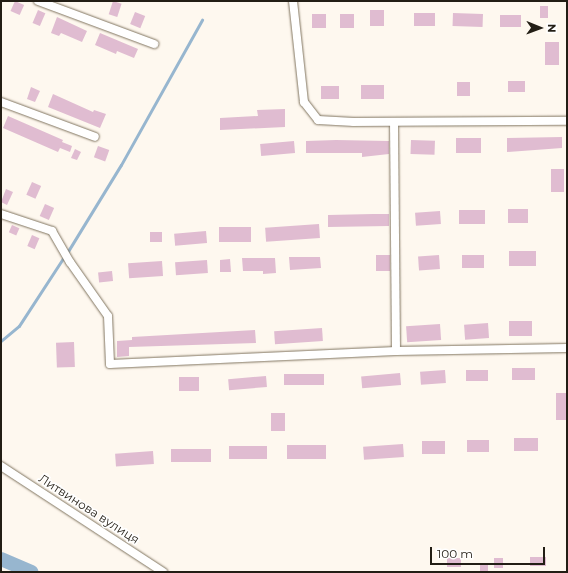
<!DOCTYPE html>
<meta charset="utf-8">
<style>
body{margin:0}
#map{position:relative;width:568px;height:573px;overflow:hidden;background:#fef8ef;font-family:Montserrat,sans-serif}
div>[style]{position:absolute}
.stream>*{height:2.5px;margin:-1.25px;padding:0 1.25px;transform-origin:1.25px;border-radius:1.25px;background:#97b6cf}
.river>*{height:14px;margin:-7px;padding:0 7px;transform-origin:7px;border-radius:7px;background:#97b6cf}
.building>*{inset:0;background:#e0bcd1;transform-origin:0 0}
.roads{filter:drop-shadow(0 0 1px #817560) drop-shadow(0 0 1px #817560)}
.minor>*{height:8px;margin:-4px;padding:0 4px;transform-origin:4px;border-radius:4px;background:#fff}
span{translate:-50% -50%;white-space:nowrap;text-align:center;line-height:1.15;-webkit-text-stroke:3px #fff;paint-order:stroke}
.street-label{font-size:12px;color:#231e15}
.frame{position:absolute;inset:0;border:2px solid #231e15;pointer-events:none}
.north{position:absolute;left:520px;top:8px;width:40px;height:40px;-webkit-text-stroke:3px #fff;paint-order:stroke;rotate:91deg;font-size:11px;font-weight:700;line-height:16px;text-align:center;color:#231e15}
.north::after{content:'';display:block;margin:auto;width:14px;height:18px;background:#231e15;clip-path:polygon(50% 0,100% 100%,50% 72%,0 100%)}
.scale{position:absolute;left:430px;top:547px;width:115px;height:18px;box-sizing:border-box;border:2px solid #231e15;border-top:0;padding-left:5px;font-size:12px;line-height:14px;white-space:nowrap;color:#231e15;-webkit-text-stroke:3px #fff;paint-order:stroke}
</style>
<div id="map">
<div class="stream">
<i style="left:67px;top:253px;width:103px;rotate:-58.5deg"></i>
<i style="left:121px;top:165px;width:166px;rotate:-60.8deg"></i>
<i style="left:1px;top:341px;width:23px;rotate:-40deg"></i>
<i style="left:19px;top:326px;width:82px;rotate:-56.9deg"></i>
</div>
<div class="river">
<i style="left:1px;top:559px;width:33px;rotate:23deg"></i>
</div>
<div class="building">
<i style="left:15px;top:1px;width:10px;height:11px;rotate:24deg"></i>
<i style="left:113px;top:1px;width:9px;height:14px;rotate:18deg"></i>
<i style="left:540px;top:6px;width:8px;height:12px"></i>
<i style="left:38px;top:10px;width:8px;height:14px;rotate:23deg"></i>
<i style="left:370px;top:10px;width:14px;height:16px"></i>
<i style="left:135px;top:12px;width:11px;height:13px;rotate:22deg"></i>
<i style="left:414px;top:13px;width:21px;height:13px"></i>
<i style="left:453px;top:13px;width:30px;height:13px;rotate:2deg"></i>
<i style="left:312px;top:14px;width:14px;height:14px"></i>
<i style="left:340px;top:14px;width:14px;height:14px"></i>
<i style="left:500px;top:15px;width:21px;height:12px"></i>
<i style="clip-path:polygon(57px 17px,87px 31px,82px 42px,61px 33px,59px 36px,51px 33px)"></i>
<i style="clip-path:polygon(100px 33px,138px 49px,134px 58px,117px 51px,116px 54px,95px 45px)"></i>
<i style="left:545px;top:42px;width:14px;height:23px"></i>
<i style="left:508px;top:81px;width:17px;height:11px"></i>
<i style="left:457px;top:82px;width:13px;height:14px"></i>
<i style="left:361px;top:85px;width:23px;height:14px"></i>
<i style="left:321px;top:86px;width:18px;height:13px"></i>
<i style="clip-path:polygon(31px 87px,40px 91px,35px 102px,27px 99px)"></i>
<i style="clip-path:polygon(53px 94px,93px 112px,94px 110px,106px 114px,100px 128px,48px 107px)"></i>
<i style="clip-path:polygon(285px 109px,285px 127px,220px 130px,220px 118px,258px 116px,257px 110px)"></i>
<i style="clip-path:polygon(8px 116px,63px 140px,62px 142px,72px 146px,70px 152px,60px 148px,58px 152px,3px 128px)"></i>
<i style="clip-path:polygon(562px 137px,562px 148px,507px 152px,507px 138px)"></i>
<i style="left:456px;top:138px;width:25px;height:15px"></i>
<i style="clip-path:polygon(336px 140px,389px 141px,389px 154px,362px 157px,362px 153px,306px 153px,306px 141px)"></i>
<i style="left:411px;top:140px;width:24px;height:14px;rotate:2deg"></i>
<i style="left:294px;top:141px;width:12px;height:34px;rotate:85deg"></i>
<i style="left:98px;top:146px;width:12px;height:12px;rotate:20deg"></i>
<i style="clip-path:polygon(75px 149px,81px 152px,77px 160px,71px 158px)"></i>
<i style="left:551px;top:169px;width:13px;height:23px"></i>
<i style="left:32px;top:182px;width:10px;height:14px;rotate:24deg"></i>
<i style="clip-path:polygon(6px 189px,13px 192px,7px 205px,1px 202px)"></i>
<i style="left:45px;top:204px;width:10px;height:13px;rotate:24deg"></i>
<i style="left:528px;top:209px;width:14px;height:20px;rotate:90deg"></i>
<i style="left:485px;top:210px;width:14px;height:26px;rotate:90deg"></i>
<i style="left:440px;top:211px;width:13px;height:25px;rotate:86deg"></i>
<i style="clip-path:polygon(373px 214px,389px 214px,389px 226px,328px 227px,328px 215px)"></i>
<i style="left:319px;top:224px;width:14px;height:54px;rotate:86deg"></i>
<i style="left:12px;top:225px;width:8px;height:8px;rotate:23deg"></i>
<i style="left:251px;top:227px;width:15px;height:32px;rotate:90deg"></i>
<i style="left:206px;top:231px;width:12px;height:32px;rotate:85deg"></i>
<i style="left:162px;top:232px;width:10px;height:12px;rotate:90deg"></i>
<i style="left:32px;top:235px;width:8px;height:12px;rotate:23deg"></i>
<i style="left:536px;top:251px;width:15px;height:27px;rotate:90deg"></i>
<i style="left:390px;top:255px;width:16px;height:14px;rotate:90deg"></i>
<i style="left:439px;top:255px;width:14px;height:21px;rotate:86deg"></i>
<i style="left:462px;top:255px;width:22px;height:13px"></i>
<i style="clip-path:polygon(289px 257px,320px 257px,321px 268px,290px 270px)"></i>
<i style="clip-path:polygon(242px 258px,275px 258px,276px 273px,263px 274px,263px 271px,243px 271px)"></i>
<i style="clip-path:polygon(230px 259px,231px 272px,220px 272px,220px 260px)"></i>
<i style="left:207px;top:260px;width:13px;height:32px;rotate:86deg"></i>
<i style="left:162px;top:261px;width:15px;height:34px;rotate:86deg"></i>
<i style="left:112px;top:271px;width:10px;height:14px;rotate:84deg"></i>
<i style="left:532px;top:321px;width:15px;height:23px;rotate:90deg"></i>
<i style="left:488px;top:323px;width:15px;height:24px;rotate:86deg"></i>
<i style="left:440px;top:324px;width:16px;height:34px;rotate:86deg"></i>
<i style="left:322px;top:328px;width:13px;height:48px;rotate:86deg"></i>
<i style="clip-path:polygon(255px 330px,256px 343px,129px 347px,129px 356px,117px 357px,117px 341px,132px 340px,132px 337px)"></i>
<i style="left:74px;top:342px;width:25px;height:18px;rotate:88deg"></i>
<i style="left:535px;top:368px;width:12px;height:23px;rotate:90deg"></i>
<i style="left:445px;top:370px;width:13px;height:25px;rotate:86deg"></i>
<i style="left:488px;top:370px;width:11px;height:22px;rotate:90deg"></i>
<i style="left:400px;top:373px;width:12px;height:39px;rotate:85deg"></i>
<i style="left:324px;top:374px;width:11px;height:40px;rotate:90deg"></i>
<i style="left:266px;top:376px;width:11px;height:38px;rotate:85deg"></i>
<i style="left:199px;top:377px;width:14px;height:20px;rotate:90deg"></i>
<i style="left:556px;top:393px;width:11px;height:27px"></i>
<i style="left:271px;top:413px;width:14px;height:18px"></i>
<i style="left:538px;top:438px;width:13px;height:24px;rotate:90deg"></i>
<i style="left:489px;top:440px;width:12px;height:22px;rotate:90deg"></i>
<i style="left:445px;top:441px;width:13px;height:23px;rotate:90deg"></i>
<i style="left:403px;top:444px;width:13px;height:40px;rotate:86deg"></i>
<i style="left:326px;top:445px;width:14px;height:39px;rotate:90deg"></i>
<i style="left:267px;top:446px;width:13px;height:38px;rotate:90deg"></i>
<i style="left:211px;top:449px;width:13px;height:40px;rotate:90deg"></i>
<i style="left:153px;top:451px;width:13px;height:38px;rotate:86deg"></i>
<i style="left:546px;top:557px;width:9px;height:16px;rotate:90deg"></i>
<i style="left:447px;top:558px;width:14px;height:9px"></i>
<i style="left:503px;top:558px;width:10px;height:9px;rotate:90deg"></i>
<i style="left:480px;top:565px;width:8px;height:7px"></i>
</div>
<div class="roads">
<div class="minor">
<i style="left:38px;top:1px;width:124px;rotate:20.3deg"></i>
<i style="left:293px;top:1px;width:102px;rotate:83.8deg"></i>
<i style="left:304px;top:102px;width:23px;rotate:52deg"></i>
<i style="left:318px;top:120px;width:36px;rotate:3deg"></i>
<i style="left:354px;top:122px;width:213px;rotate:-0.3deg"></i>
<i style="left:1px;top:102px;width:100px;rotate:20.4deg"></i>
<i style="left:394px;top:122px;width:229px;rotate:89.5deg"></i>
<i style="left:1px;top:214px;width:54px;rotate:18.4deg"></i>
<i style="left:52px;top:231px;width:36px;rotate:60deg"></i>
<i style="left:70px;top:262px;width:66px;rotate:54.9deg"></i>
<i style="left:108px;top:316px;width:48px;rotate:87.6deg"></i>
<i style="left:110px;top:364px;width:286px;rotate:-2.6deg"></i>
<i style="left:396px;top:351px;width:171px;rotate:-1deg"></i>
<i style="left:1px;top:466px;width:194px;rotate:33.2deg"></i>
</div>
</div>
<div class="street-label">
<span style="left:89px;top:509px;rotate:33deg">Литвинова вулиця</span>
</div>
<div class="frame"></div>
<div class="north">N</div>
<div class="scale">100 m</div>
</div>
